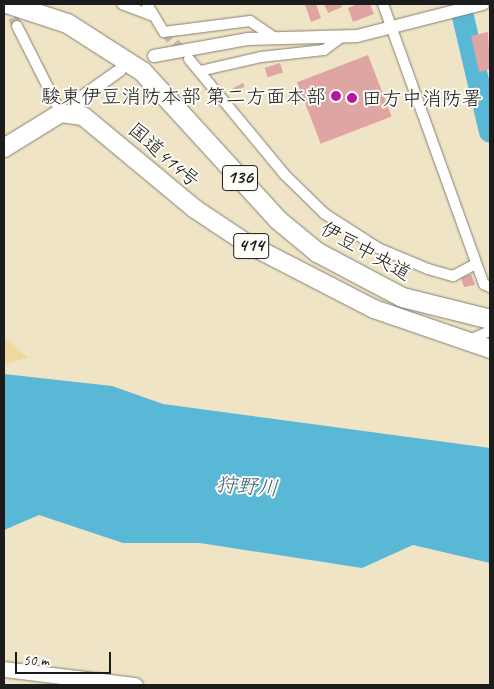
<!DOCTYPE html>
<meta charset="utf-8">
<style>
body{margin:0}
#map{position:relative;width:494px;height:689px;overflow:hidden;background:#efe4c6;font-family:Caveat,"Klee One",sans-serif}
div>[style]{position:absolute}
.sand>*{inset:0;background:#eeda9e}
.water>*{inset:0;background:#58b8d6}
.river>*{height:22px;margin:-11px;padding:0 11px;transform-origin:11px;border-radius:11px;background:#58b8d6}
.building>*{inset:0;background:#dfa5a3;transform-origin:0 0}
.minor-tunnel>*{height:10px;margin-top:-5px;transform-origin:0;background:repeating-linear-gradient(90deg,#c5bca4 0 10px,transparent 0 15px)}
.roads{filter:drop-shadow(0 0 1px #868071) drop-shadow(0 0 1px #868071)}
.minor>*{height:10px;margin:-5px;padding:0 5px;transform-origin:5px;border-radius:5px;background:#fff}
.tertiary>*{height:12px;margin:-6px;padding:0 6px;transform-origin:6px;border-radius:6px;background:#fff}
.secondary>*{height:15px;margin:-7.5px;padding:0 7.5px;transform-origin:7.5px;border-radius:7.5px;background:#fff}
.trunk>*{height:18px;margin:-9px;padding:0 9px;transform-origin:9px;border-radius:9px;background:#fff}
.motorway>*{height:19px;margin:-9.5px;padding:0 9.5px;transform-origin:9.5px;border-radius:9.5px;background:#fff}
.dots>*{width:14px;height:14px;translate:-50% -50%;box-sizing:border-box;border:2px solid #fdfcf7;border-radius:50%}
span{translate:-50% -50%;white-space:nowrap;text-align:center;line-height:1.15;-webkit-text-stroke:4px #fdfcf7;paint-order:stroke}
.shield-label span{padding:1px 4px;background:#fdfcf7;border:1px solid;border-radius:4px;-webkit-text-stroke-width:0}
.shield-label{font-size:19px;color:#1c1c1c;font-weight:700}
.poi-label{font-size:20px;color:#1c1c1c}
.right{translate:-100% -50%;text-align:right}
.left{translate:0 -50%;text-align:left}
.street-label{font-size:20px;color:#1c1c1c}
.water-label{font-size:21px;color:#376270;font-style:italic}
.frame{position:absolute;inset:0;border:5px solid #1c1c1c;pointer-events:none}
.scale{position:absolute;left:15px;top:652px;width:96px;height:22px;box-sizing:border-box;border:2px solid #1c1c1c;border-top:0;padding-left:6px;font-size:15px;line-height:18px;white-space:nowrap;color:#1c1c1c;-webkit-text-stroke:4px #fdfcf7;paint-order:stroke}
</style>
<div id="map">
<div class="sand">
<i style="clip-path:polygon(4px 336px,28px 358px,4px 364px)"></i>
</div>
<div class="water">
<i style="clip-path:polygon(4px 374px,112px 386px,163px 404px,490px 448px,490px 563px,413px 545px,362px 568px,200px 543px,123px 543px,39px 515px,4px 530px)"></i>
</div>
<div class="river">
<i style="left:460px;top:4px;width:131px;rotate:76.8deg"></i>
</div>
<div class="building">
<i style="clip-path:polygon(316px 4px,321px 18px,311px 22px,305px 5px)"></i>
<i style="clip-path:polygon(324px 4px,341px 4px,342px 7px,328px 13px)"></i>
<i style="clip-path:polygon(358px 4px,370px 4px,374px 14px,353px 22px,348px 8px)"></i>
<i style="clip-path:polygon(488px 32px,490px 69px,479px 72px,471px 36px)"></i>
<i style="left:368px;top:55px;width:66px;height:76px;rotate:69deg"></i>
<i style="left:280px;top:63px;width:10px;height:16px;rotate:73deg"></i>
<i style="left:243px;top:83px;width:4px;height:12px;rotate:63deg"></i>
<i style="clip-path:polygon(471px 274px,475px 285px,464px 287px,461px 278px)"></i>
</div>
<div class="minor-tunnel">
<i style="left:7px;top:4px;width:24px;rotate:66deg"></i>
<i style="left:164px;top:32px;width:32px;rotate:46deg"></i>
</div>
<div class="roads">
<div class="minor">
<i style="left:122px;top:4px;width:31px;rotate:21deg"></i>
<i style="left:147px;top:4px;width:33px;rotate:59deg"></i>
<i style="left:164px;top:32px;width:87px;rotate:-7.3deg"></i>
<i style="left:250px;top:21px;width:30px;rotate:34deg"></i>
<i style="left:383px;top:4px;width:298px;rotate:70.2deg"></i>
<i style="left:484px;top:284px;width:7px;rotate:27deg"></i>
<i style="left:17px;top:26px;width:97px;rotate:63.2deg"></i>
<i style="left:189px;top:59px;width:149px;rotate:50.4deg"></i>
<i style="left:284px;top:174px;width:57px;rotate:44.3deg"></i>
<i style="left:325px;top:214px;width:63px;rotate:32.7deg"></i>
<i style="left:378px;top:248px;width:54px;rotate:22.8deg"></i>
<i style="left:428px;top:269px;width:26px;rotate:16deg"></i>
<i style="left:453px;top:276px;width:26px;rotate:-28deg"></i>
<i style="left:200px;top:71px;width:63px;rotate:-12.9deg"></i>
<i style="left:261px;top:57px;width:63px;rotate:-6.3deg"></i>
<i style="left:324px;top:50px;width:20px;rotate:-37deg"></i>
<i style="left:465px;top:342px;width:27px;rotate:-24deg"></i>
</div>
<div class="tertiary">
<i style="left:154px;top:56px;width:96px;rotate:-10.3deg"></i>
<i style="left:248px;top:39px;width:109px;rotate:-1.6deg"></i>
<i style="left:357px;top:36px;width:130px;rotate:-14.3deg"></i>
<i style="left:74px;top:113px;width:18px;rotate:-63deg"></i>
<i style="left:82px;top:97px;width:47px;rotate:-35.4deg"></i>
</div>
<div class="secondary">
<i style="left:4px;top:669px;width:132px;rotate:7deg"></i>
</div>
<div class="trunk">
<i style="left:4px;top:148px;width:67px;rotate:-31.6deg"></i>
<i style="left:61px;top:113px;width:22px;rotate:8deg"></i>
<i style="left:83px;top:116px;width:146px;rotate:39.7deg"></i>
<i style="left:195px;top:209px;width:61px;rotate:33.7deg"></i>
<i style="left:246px;top:243px;width:144px;rotate:27.3deg"></i>
<i style="left:374px;top:309px;width:123px;rotate:19deg"></i>
</div>
<div class="motorway">
<i style="left:9px;top:4px;width:61px;rotate:18.1deg"></i>
<i style="left:67px;top:23px;width:89px;rotate:32.6deg"></i>
<i style="left:142px;top:71px;width:200px;rotate:47.6deg"></i>
<i style="left:277px;top:219px;width:52px;rotate:39.5deg"></i>
<i style="left:317px;top:252px;width:96px;rotate:27.9deg"></i>
<i style="left:402px;top:297px;width:91px;rotate:14deg"></i>
</div>
</div>
<div class="dots">
<i style="left:336px;top:96px;background:#b5179e"></i>
<i style="left:352px;top:98px;background:#b5179e"></i>
</div>
<div class="shield-label">
<span style="left:240px;top:178px">136</span>
<span style="left:251px;top:246px">414</span>
</div>
<div class="poi-label">
<span class="right" style="left:326px;top:96px">駿東伊豆消防本部 第二方面本部</span>
<span class="left" style="left:362px;top:98px">田方中消防署</span>
</div>
<div class="street-label">
<span style="left:164px;top:155px;rotate:41deg">国道414号</span>
<span style="left:366px;top:251px;rotate:29deg">伊豆中央道</span>
</div>
<div class="water-label">
<span style="left:247px;top:486px;rotate:4deg">狩野川</span>
</div>
<div class="frame"></div>
<div class="scale">50 m</div>
</div>
